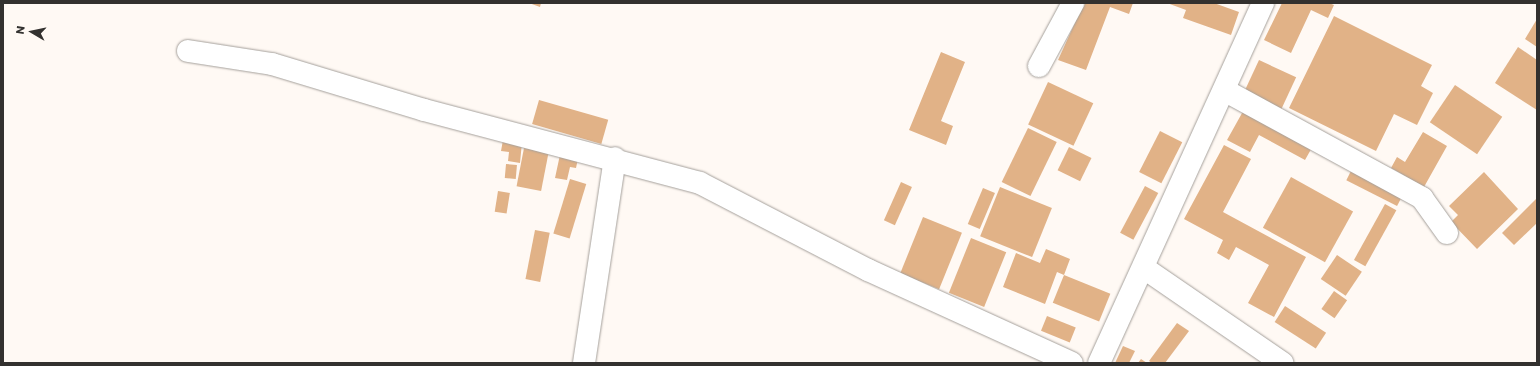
<!DOCTYPE html>
<style>
body{margin:0}
#map{position:relative;width:1540px;height:366px;overflow:hidden;background:#fff9f4;font-family:Poppins,sans-serif}
div>[style]{position:absolute}
.building>*{inset:0;background:#e1b287;transform-origin:0 0}
.roads{filter:drop-shadow(0 0 1px #a5a09b) drop-shadow(0 0 1px #a5a09b)}
.minor>*{height:22px;margin:-11px;padding:0 11px;transform-origin:11px;border-radius:11px;background:#fff}
span{translate:-50% -50%;white-space:nowrap;text-align:center;line-height:1.15;-webkit-text-stroke:4px #fff9f4;paint-order:stroke}
.frame{position:absolute;inset:0;border:4px solid #33312f;pointer-events:none}
.north{position:absolute;left:12px;top:12px;width:40px;height:40px;-webkit-text-stroke:3px #fff9f4;paint-order:stroke;rotate:279deg;font-size:11px;font-weight:700;line-height:16px;text-align:center;color:#33312f}
.north::after{content:'';display:block;margin:auto;width:14px;height:18px;background:#33312f;clip-path:polygon(50% 0,100% 100%,50% 72%,0 100%)}
</style>
<div id="map">
<div class="building">
<i style="clip-path:polygon(529px 3px,541px 3px,540px 7px)"></i>
<i style="clip-path:polygon(1084px 3px,1133px 3px,1129px 14px,1110px 7px,1086px 70px,1058px 60px)"></i>
<i style="clip-path:polygon(1167px 3px,1214px 3px,1239px 12px,1231px 35px,1183px 18px,1186px 10px)"></i>
<i style="clip-path:polygon(1282px 3px,1329px 3px,1334px 5px,1328px 18px,1311px 10px,1291px 53px,1264px 40px)"></i>
<i style="clip-path:polygon(1334px 16px,1432px 65px,1421px 86px,1433px 93px,1417px 125px,1394px 114px,1376px 151px,1289px 108px)"></i>
<i style="clip-path:polygon(1537px 19px,1537px 47px,1525px 39px)"></i>
<i style="clip-path:polygon(1518px 47px,1537px 60px,1537px 110px,1495px 83px)"></i>
<i style="clip-path:polygon(941px 52px,965px 62px,941px 121px,953px 126px,946px 145px,909px 130px)"></i>
<i style="left:1259px;top:60px;width:41px;height:36px;rotate:25deg"></i>
<i style="left:1048px;top:82px;width:50px;height:47px;rotate:25deg"></i>
<i style="left:1455px;top:85px;width:57px;height:45px;rotate:34deg"></i>
<i style="left:539px;top:100px;width:72px;height:25px;rotate:16deg"></i>
<i style="clip-path:polygon(1246px 106px,1314px 144px,1305px 160px,1259px 135px,1250px 152px,1227px 140px)"></i>
<i style="left:1028px;top:128px;width:32px;height:60px;rotate:26deg"></i>
<i style="left:1160px;top:131px;width:25px;height:46px;rotate:27deg"></i>
<i style="clip-path:polygon(1423px 132px,1447px 146px,1424px 187px,1391px 168px,1397px 157px,1405px 162px)"></i>
<i style="clip-path:polygon(503px 140px,522px 142px,520px 163px,508px 161px,509px 152px,501px 151px)"></i>
<i style="clip-path:polygon(1224px 145px,1251px 159px,1223px 212px,1306px 257px,1274px 317px,1248px 303px,1269px 265px,1236px 247px,1229px 260px,1217px 253px,1223px 240px,1184px 219px)"></i>
<i style="left:1069px;top:147px;width:25px;height:26px;rotate:26deg"></i>
<i style="left:524px;top:148px;width:25px;height:39px;rotate:11deg"></i>
<i style="clip-path:polygon(561px 150px,579px 154px,576px 168px,570px 167px,567px 180px,555px 178px)"></i>
<i style="left:506px;top:164px;width:11px;height:14px;rotate:5deg"></i>
<i style="left:1354px;top:165px;width:57px;height:17px;rotate:27deg"></i>
<i style="clip-path:polygon(1484px 172px,1518px 209px,1477px 249px,1451px 222px,1458px 215px,1449px 206px)"></i>
<i style="left:1291px;top:177px;width:71px;height:58px;rotate:29deg"></i>
<i style="left:570px;top:179px;width:17px;height:57px;rotate:17deg"></i>
<i style="left:901px;top:182px;width:12px;height:42px;rotate:24deg"></i>
<i style="left:1145px;top:186px;width:15px;height:53px;rotate:28deg"></i>
<i style="left:1000px;top:187px;width:56px;height:53px;rotate:22deg"></i>
<i style="left:983px;top:188px;width:13px;height:39px;rotate:23deg"></i>
<i style="left:498px;top:191px;width:12px;height:21px;rotate:9deg"></i>
<i style="clip-path:polygon(1537px 198px,1537px 223px,1514px 245px,1502px 233px)"></i>
<i style="left:1385px;top:204px;width:13px;height:64px;rotate:29deg"></i>
<i style="left:923px;top:217px;width:42px;height:61px;rotate:22deg"></i>
<i style="left:535px;top:230px;width:15px;height:50px;rotate:11deg"></i>
<i style="left:971px;top:238px;width:38px;height:59px;rotate:22deg"></i>
<i style="clip-path:polygon(1046px 249px,1070px 259px,1064px 275px,1057px 272px,1045px 304px,1003px 287px,1016px 253px,1040px 263px)"></i>
<i style="left:1337px;top:255px;width:30px;height:29px;rotate:34deg"></i>
<i style="left:1064px;top:275px;width:50px;height:30px;rotate:22deg"></i>
<i style="left:1334px;top:291px;width:16px;height:22px;rotate:35deg"></i>
<i style="left:1285px;top:306px;width:49px;height:19px;rotate:33deg"></i>
<i style="left:1047px;top:316px;width:31px;height:16px;rotate:22deg"></i>
<i style="clip-path:polygon(1177px 323px,1189px 331px,1165px 363px,1152px 363px,1149px 361px)"></i>
<i style="clip-path:polygon(1123px 346px,1135px 351px,1129px 363px,1115px 363px)"></i>
<i style="clip-path:polygon(1141px 359px,1147px 363px,1138px 363px)"></i>
</div>
<div class="roads">
<div class="minor">
<i style="left:188px;top:51px;width:85px;rotate:8.8deg"></i>
<i style="left:272px;top:64px;width:159px;rotate:16.8deg"></i>
<i style="left:424px;top:110px;width:285px;rotate:14.8deg"></i>
<i style="left:700px;top:183px;width:189px;rotate:27.4deg"></i>
<i style="left:868px;top:270px;width:224px;rotate:24.5deg"></i>
<i style="left:1039px;top:66px;width:72px;rotate:-61.6deg"></i>
<i style="left:1224px;top:90px;width:226px;rotate:28.6deg"></i>
<i style="left:1422px;top:198px;width:43px;rotate:54.5deg"></i>
<i style="left:1144px;top:268px;width:168px;rotate:34.5deg"></i>
<i style="left:584px;top:363px;width:207px;rotate:-81.4deg"></i>
<i style="left:1099px;top:363px;width:396px;rotate:-65.5deg"></i>
</div>
</div>
<div class="frame"></div>
<div class="north">N</div>
</div>
